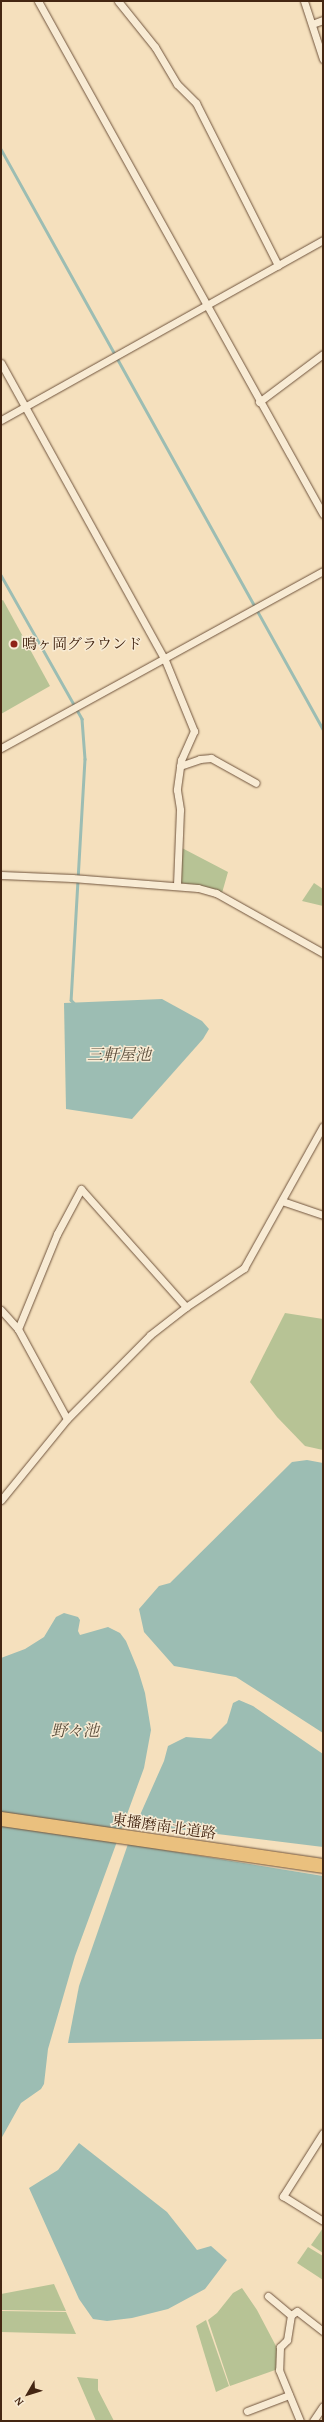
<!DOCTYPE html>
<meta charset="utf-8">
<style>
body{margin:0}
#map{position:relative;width:324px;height:2422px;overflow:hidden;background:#f5e0bd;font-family:"Gentium Book Plus","Noto Serif JP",serif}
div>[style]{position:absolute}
.green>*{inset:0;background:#b7c395}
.water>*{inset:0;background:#9cbdb3}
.stream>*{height:2.5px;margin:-1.25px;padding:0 1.25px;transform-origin:1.25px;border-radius:1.25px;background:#9cbdb3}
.roads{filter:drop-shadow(0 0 1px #70543d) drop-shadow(0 0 1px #70543d)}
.minor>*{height:7px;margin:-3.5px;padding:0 3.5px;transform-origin:3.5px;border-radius:3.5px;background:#f8ebd4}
.motorway>*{height:14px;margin:-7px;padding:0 7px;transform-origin:7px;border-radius:7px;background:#eac07e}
.dots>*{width:11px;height:11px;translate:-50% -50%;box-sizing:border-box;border:2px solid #f8ebd4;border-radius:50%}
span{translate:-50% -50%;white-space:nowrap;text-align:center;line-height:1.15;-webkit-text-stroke:3px #f8ebd4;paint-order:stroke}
.poi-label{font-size:15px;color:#442612}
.left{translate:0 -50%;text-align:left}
.street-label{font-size:15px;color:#442612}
.water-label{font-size:16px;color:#5a4c3a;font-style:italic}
.frame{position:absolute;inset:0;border:2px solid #442612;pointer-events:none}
.north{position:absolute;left:8px;top:2374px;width:40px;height:40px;-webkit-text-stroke:3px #f8ebd4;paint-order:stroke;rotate:231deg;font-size:11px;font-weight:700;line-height:16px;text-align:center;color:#442612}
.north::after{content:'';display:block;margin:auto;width:14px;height:18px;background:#442612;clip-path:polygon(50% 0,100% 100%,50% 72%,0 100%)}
</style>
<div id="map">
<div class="green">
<i style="clip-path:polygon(3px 600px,50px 686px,1px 714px,1px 601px)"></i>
<i style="clip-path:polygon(182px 848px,228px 872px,222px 893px,203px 886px,181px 883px)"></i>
<i style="clip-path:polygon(314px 883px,323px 889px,323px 906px,302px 901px)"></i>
<i style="clip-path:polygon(285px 1313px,323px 1319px,323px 1450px,305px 1446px,277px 1417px,250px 1382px)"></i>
<i style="clip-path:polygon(323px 2228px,323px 2253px,311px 2245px)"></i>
<i style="clip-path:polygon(308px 2247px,323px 2256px,323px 2280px,297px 2263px)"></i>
<i style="clip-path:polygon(54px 2284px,66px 2311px,1px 2310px,1px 2294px)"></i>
<i style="clip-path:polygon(242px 2288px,257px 2310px,277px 2348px,278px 2369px,230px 2386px,208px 2320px,217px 2313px,233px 2293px)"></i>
<i style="clip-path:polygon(1px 2311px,66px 2312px,76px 2334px,1px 2332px)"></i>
<i style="clip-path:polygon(206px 2320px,229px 2386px,216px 2392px,196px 2326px)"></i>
<i style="clip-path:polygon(77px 2377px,98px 2379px,98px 2390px,114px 2421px,96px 2421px)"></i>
</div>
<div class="water">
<i style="clip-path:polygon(162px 999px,202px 1021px,209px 1029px,203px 1039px,132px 1119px,66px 1109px,64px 1003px)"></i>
<i style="clip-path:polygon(307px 1460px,323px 1463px,323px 1733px,236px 1677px,174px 1666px,144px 1632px,139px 1609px,159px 1586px,170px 1583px,292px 1462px)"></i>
<i style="clip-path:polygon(64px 1613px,78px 1617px,80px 1620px,78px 1631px,80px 1635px,108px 1627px,120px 1633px,126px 1641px,138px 1670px,145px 1693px,151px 1730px,144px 1768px,75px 1956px,48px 2049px,44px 2084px,41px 2089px,21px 2103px,1px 2139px,1px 1658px,25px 1649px,44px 1637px,56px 1617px)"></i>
<i style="clip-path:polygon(239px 1700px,253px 1706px,323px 1754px,323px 1847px,136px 1824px,164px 1761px,168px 1746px,186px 1737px,211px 1739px,227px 1723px,233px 1703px)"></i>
<i style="clip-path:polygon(128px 1844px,323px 1876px,323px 2039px,68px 2043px,79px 1986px)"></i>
<i style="clip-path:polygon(79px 2143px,167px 2212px,197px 2250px,211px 2246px,227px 2260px,205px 2289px,168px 2309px,132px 2318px,107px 2321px,93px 2319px,79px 2299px,29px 2188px,58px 2170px)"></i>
</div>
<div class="stream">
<i style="left:1px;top:149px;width:663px;rotate:60.96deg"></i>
<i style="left:1px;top:575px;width:165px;rotate:60.6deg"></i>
<i style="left:82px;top:719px;width:40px;rotate:85.7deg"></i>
<i style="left:85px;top:759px;width:241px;rotate:93.3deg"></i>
<i style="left:71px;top:1000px;width:7px;rotate:45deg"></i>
</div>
<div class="roads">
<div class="minor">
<i style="left:38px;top:1px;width:587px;rotate:60.95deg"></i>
<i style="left:118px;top:1px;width:59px;rotate:51.2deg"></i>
<i style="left:155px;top:47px;width:43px;rotate:59.3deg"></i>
<i style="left:177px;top:84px;width:27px;rotate:45deg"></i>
<i style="left:196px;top:103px;width:182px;rotate:63.2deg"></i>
<i style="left:304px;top:1px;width:61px;rotate:71.9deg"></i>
<i style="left:312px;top:24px;width:12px;rotate:-20deg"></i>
<i style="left:1px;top:363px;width:339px;rotate:61.1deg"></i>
<i style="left:165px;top:660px;width:77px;rotate:67.8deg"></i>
<i style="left:194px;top:731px;width:32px;rotate:114deg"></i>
<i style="left:181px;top:760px;width:30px;rotate:98deg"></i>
<i style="left:177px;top:790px;width:20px;rotate:81deg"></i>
<i style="left:180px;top:810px;width:75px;rotate:92.3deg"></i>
<i style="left:259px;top:402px;width:80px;rotate:-36.9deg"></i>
<i style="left:1px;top:420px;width:369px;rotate:-29.2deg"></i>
<i style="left:1px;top:748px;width:367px;rotate:-28.8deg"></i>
<i style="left:180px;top:766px;width:21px;rotate:-19deg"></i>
<i style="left:200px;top:759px;width:11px;rotate:-5deg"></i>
<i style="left:211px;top:758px;width:51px;rotate:29.1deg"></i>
<i style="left:1px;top:875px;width:71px;rotate:2.4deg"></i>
<i style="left:72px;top:878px;width:126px;rotate:4.5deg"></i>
<i style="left:198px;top:888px;width:19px;rotate:16deg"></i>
<i style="left:216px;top:893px;width:123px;rotate:29.3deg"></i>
<i style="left:282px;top:1201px;width:43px;rotate:18.9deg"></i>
<i style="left:1px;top:1310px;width:25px;rotate:48deg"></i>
<i style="left:18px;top:1329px;width:102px;rotate:61.4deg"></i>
<i style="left:18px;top:1329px;width:103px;rotate:-67.7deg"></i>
<i style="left:57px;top:1234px;width:51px;rotate:-61.9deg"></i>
<i style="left:81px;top:1189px;width:158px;rotate:48.3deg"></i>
<i style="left:1px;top:1500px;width:104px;rotate:-50.8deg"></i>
<i style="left:67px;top:1419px;width:118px;rotate:-45.3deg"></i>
<i style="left:150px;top:1335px;width:46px;rotate:-37.9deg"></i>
<i style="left:186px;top:1307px;width:70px;rotate:-33.9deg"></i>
<i style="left:244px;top:1268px;width:162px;rotate:-60.9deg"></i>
<i style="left:323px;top:2133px;width:75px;rotate:122.4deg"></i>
<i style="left:283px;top:2196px;width:47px;rotate:32deg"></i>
<i style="left:268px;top:2296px;width:30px;rotate:40deg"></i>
<i style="left:291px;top:2315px;width:7px;rotate:-34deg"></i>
<i style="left:297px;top:2311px;width:33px;rotate:38deg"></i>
<i style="left:291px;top:2315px;width:25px;rotate:99deg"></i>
<i style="left:287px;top:2340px;width:10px;rotate:135deg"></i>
<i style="left:280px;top:2347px;width:23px;rotate:92deg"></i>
<i style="left:279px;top:2370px;width:55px;rotate:67.6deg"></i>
<i style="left:247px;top:2411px;width:45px;rotate:-20.9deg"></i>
<i style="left:313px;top:2421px;width:18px;rotate:-56deg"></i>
</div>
<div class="motorway">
<i style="left:1px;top:1819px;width:325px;rotate:8.3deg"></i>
</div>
</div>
<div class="dots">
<i style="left:14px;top:644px;background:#8f2418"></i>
</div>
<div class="poi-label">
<span class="left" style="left:22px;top:644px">鳴ヶ岡グラウンド</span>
</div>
<div class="street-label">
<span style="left:164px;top:1826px;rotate:8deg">東播磨南北道路</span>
</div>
<div class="water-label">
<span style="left:119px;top:1054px">三軒屋池</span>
<span style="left:75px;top:1730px">野々池</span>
</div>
<div class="frame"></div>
<div class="north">N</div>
</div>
